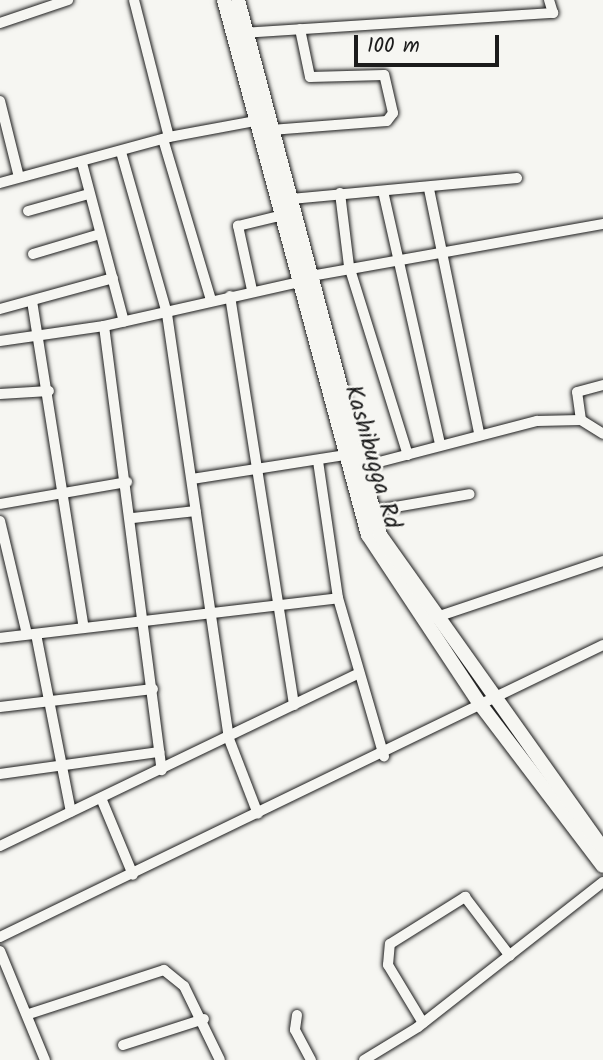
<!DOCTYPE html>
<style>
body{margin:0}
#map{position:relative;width:603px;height:1060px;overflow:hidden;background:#f6f6f2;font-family:Kalam,sans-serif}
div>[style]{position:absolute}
.roads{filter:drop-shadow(0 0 2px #1c1c1c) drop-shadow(0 0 2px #1c1c1c)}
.minor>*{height:10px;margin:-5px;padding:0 5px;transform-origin:5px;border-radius:5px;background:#f6f6f2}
.major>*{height:14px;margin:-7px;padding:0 7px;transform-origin:7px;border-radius:7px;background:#f6f6f2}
span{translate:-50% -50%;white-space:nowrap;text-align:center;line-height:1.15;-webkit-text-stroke:5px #f6f6f2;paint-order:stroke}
.street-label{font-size:24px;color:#1c1c1c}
.scale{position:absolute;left:354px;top:35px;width:145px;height:32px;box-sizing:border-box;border:4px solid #1c1c1c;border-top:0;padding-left:9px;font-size:21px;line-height:24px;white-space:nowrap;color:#1c1c1c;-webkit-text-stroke:5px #f6f6f2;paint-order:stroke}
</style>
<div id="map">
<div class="roads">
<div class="minor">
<i style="left:134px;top:0;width:141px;rotate:75.7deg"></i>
<i style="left:0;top:23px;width:72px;rotate:-18.7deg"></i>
<i style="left:242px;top:33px;width:312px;rotate:-3.7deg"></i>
<i style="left:553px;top:13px;width:14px;rotate:-107deg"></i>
<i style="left:0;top:101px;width:78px;rotate:76deg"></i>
<i style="left:271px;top:130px;width:116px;rotate:-4.4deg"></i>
<i style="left:387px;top:121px;width:10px;rotate:-53deg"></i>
<i style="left:393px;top:113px;width:39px;rotate:-103deg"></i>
<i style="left:384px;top:75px;width:74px;rotate:178.5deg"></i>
<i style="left:310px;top:77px;width:49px;rotate:-101.8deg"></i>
<i style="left:163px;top:139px;width:168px;rotate:73.4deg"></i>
<i style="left:121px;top:152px;width:168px;rotate:74.1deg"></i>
<i style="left:167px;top:314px;width:429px;rotate:81.7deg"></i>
<i style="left:229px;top:739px;width:80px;rotate:68.9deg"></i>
<i style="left:82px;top:163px;width:164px;rotate:75.2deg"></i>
<i style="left:0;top:183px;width:175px;rotate:-15.2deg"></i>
<i style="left:169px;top:137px;width:87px;rotate:-10.5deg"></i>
<i style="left:429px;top:189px;width:248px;rotate:78.4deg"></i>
<i style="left:383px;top:191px;width:258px;rotate:77.3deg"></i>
<i style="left:340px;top:193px;width:74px;rotate:83deg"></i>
<i style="left:349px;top:266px;width:198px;rotate:72.7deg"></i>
<i style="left:291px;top:199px;width:227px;rotate:-5.3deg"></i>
<i style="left:28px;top:211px;width:63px;rotate:-15.6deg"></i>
<i style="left:33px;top:254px;width:70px;rotate:-16.6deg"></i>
<i style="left:311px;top:276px;width:297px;rotate:-10.1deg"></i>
<i style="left:252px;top:290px;width:66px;rotate:-102.3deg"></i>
<i style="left:238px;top:226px;width:46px;rotate:-13.7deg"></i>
<i style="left:230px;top:296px;width:414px;rotate:81.1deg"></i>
<i style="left:32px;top:301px;width:331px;rotate:81deg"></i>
<i style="left:0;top:309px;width:117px;rotate:-15.3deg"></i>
<i style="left:104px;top:326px;width:448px;rotate:82.6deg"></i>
<i style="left:0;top:341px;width:105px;rotate:-8.2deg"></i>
<i style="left:104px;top:326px;width:201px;rotate:-12.7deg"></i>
<i style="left:0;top:394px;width:49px;rotate:-3.5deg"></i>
<i style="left:581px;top:420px;width:28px;rotate:-98deg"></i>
<i style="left:577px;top:392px;width:27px;rotate:-15deg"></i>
<i style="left:318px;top:461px;width:138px;rotate:81.7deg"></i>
<i style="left:338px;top:598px;width:165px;rotate:73.8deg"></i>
<i style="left:360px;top:467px;width:183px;rotate:-14.6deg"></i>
<i style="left:537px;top:421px;width:44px;rotate:-1.3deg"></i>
<i style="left:581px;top:420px;width:26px;rotate:32deg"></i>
<i style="left:192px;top:479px;width:156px;rotate:-8.9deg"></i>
<i style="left:0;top:504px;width:129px;rotate:-9.8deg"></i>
<i style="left:372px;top:511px;width:99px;rotate:-9.8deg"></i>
<i style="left:133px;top:518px;width:63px;rotate:-6.3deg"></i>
<i style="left:0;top:521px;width:116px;rotate:76.6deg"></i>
<i style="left:431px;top:619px;width:182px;rotate:-18.6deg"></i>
<i style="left:36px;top:634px;width:181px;rotate:78.9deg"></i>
<i style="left:0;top:638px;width:340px;rotate:-6.7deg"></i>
<i style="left:0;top:707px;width:154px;rotate:-6.7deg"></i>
<i style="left:0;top:774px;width:161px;rotate:-7.9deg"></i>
<i style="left:101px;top:798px;width:83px;rotate:67.4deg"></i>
<i style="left:0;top:846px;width:396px;rotate:-25.7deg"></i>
<i style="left:0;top:937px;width:670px;rotate:-25.84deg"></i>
<i style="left:0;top:951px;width:118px;rotate:67.6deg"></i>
<i style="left:29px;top:1014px;width:142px;rotate:-18.1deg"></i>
<i style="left:164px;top:970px;width:26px;rotate:39deg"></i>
<i style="left:184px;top:986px;width:82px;rotate:64.1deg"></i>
<i style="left:297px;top:1015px;width:15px;rotate:98deg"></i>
<i style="left:295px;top:1030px;width:34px;rotate:62deg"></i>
<i style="left:423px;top:1023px;width:68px;rotate:-121.1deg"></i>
<i style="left:388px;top:965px;width:21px;rotate:-85deg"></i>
<i style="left:390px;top:944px;width:89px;rotate:-32.1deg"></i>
<i style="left:465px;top:897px;width:74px;rotate:52.7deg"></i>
<i style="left:123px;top:1045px;width:85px;rotate:-17.8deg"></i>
<i style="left:364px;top:1060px;width:63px;rotate:-31.4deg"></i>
<i style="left:418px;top:1027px;width:235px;rotate:-38.1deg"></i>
</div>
<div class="major">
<i style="left:224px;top:0;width:554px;rotate:74.94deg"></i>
<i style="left:368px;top:535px;width:203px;rotate:56.5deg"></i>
<i style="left:480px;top:704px;width:203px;rotate:52.8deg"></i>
<i style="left:238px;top:0;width:554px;rotate:75.14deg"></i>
<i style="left:380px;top:535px;width:385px;rotate:54.6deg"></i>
</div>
</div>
<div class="street-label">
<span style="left:372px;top:457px;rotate:74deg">Kashibugga Rd</span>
</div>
<div class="scale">100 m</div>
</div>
